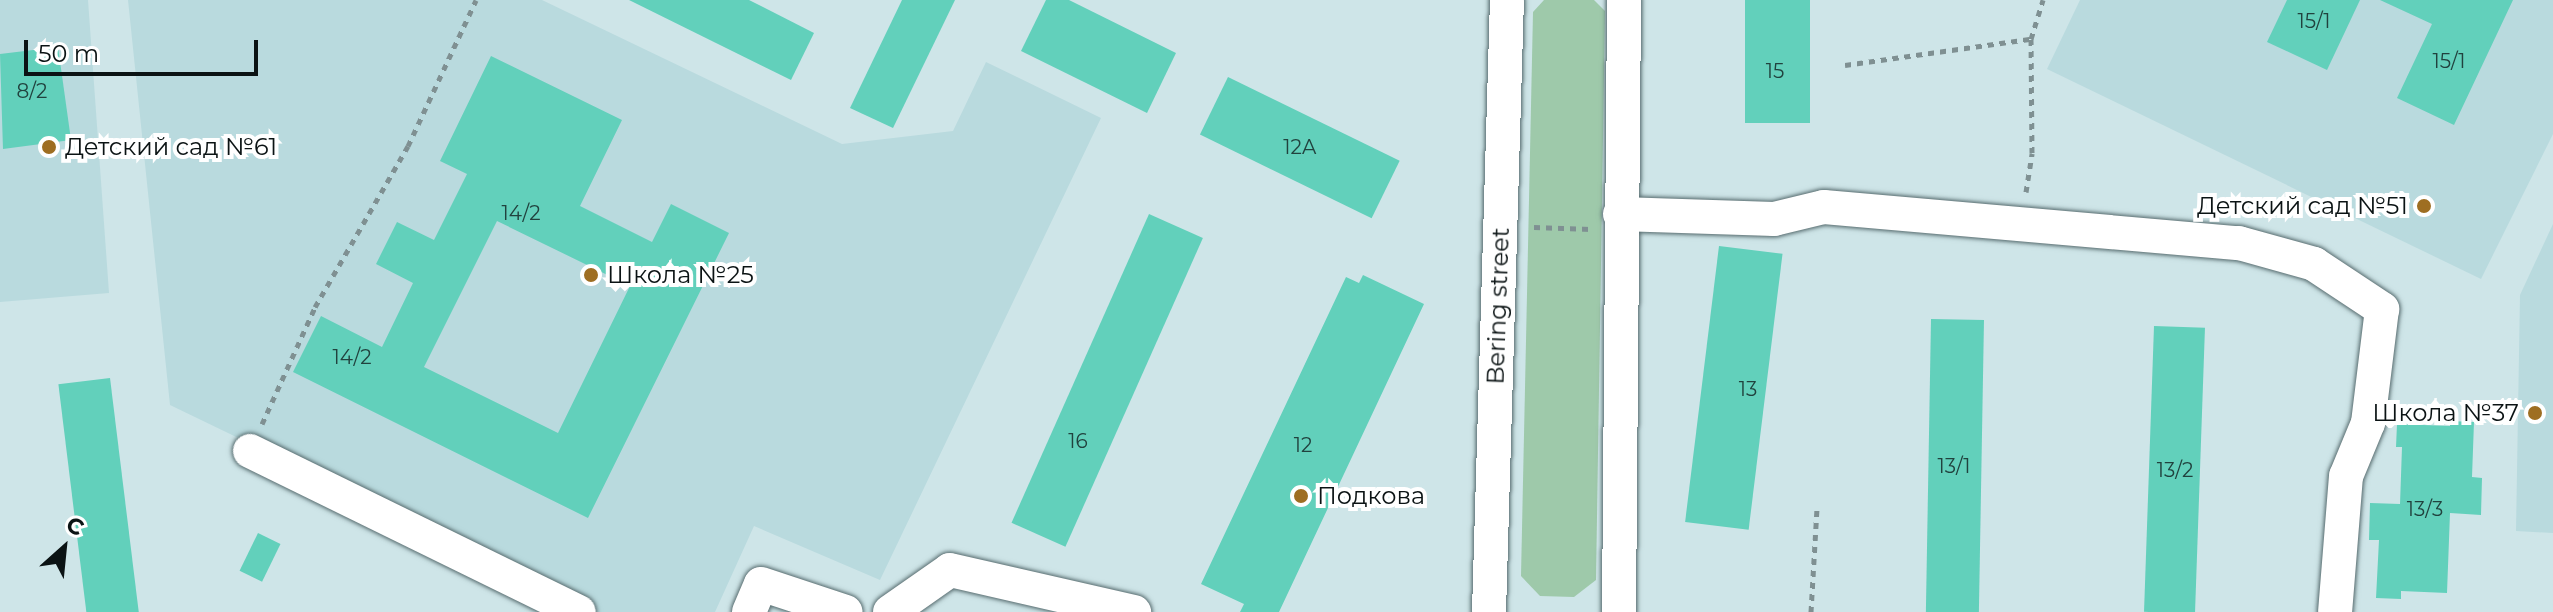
<!DOCTYPE html>
<meta charset="utf-8">
<style>
body{margin:0}
#map{position:relative;width:2553px;height:612px;overflow:hidden;background:#cee5e8;font-family:Montserrat,sans-serif}
div>[style]{position:absolute}
.built>*{inset:0;background:#b9dade}
.green>*{inset:0;background:#9ec9aa}
.building>*{inset:0;background:#62d0bb;transform-origin:0 0}
.path>*{height:5px;margin-top:-2.5px;transform-origin:0;background:repeating-linear-gradient(90deg,#7f9092 0 6px,transparent 0 12px)}
.roads{filter:drop-shadow(0 0 2px #576c6f) drop-shadow(0 0 2px #576c6f)}
.minor>*{height:34px;margin:-17px;padding:0 17px;transform-origin:17px;border-radius:17px;background:#fff}
.dots>*{width:22px;height:22px;translate:-50% -50%;box-sizing:border-box;border:4px solid #fff;border-radius:50%}
span{translate:-50% -50%;white-space:nowrap;text-align:center;line-height:1.15;-webkit-text-stroke:8px #fff;paint-order:stroke}
.number-label{font-size:20px;color:#21423e}
.number-label span{-webkit-text-stroke-width:0}
.poi-label{font-size:24px;color:#0b1314}
.left{translate:0 -50%;text-align:left}
.right{translate:-100% -50%;text-align:right}
.street-label{font-size:24px;color:#0b1314}
.north{position:absolute;left:24px;top:508px;width:80px;height:80px;-webkit-text-stroke:6px #fff;paint-order:stroke;rotate:27deg;font-size:22px;font-weight:700;line-height:32px;text-align:center;color:#0b1314}
.north::after{content:'';display:block;margin:auto;width:28px;height:36px;background:#0b1314;clip-path:polygon(50% 0,100% 100%,50% 72%,0 100%)}
.scale{position:absolute;left:24px;top:40px;width:234px;height:36px;box-sizing:border-box;border:4px solid #0b1314;border-top:0;padding-left:10px;font-size:24px;line-height:28px;white-space:nowrap;color:#0b1314;-webkit-text-stroke:6px #fff;paint-order:stroke}
</style>
<div id="map">
<div class="built">
<i style="clip-path:polygon(0 0,88px 0,109px 293px,0 302px)"></i>
<i style="clip-path:polygon(128px 0,542px 0,842px 144px,953px 131px,986px 62px,1101px 118px,880px 580px,754px 526px,715px 612px,598px 612px,170px 405px)"></i>
<i style="clip-path:polygon(2080px 0,2553px 0,2553px 134px,2481px 279px,2047px 69px)"></i>
<i style="clip-path:polygon(2553px 224px,2553px 533px,2516px 531px,2520px 295px)"></i>
</div>
<div class="green">
<i style="clip-path:polygon(1544px 0,1594px 0,1605px 11px,1596px 580px,1574px 597px,1540px 596px,1521px 576px,1533px 12px)"></i>
</div>
<div class="building">
<i style="clip-path:polygon(629px 0,749px 0,814px 33px,791px 80px)"></i>
<i style="clip-path:polygon(902px 0,955px 0,893px 128px,850px 108px)"></i>
<i style="clip-path:polygon(1046px 0,1069px 0,1176px 53px,1147px 113px,1021px 51px)"></i>
<i style="left:1745px;top:0;width:65px;height:123px"></i>
<i style="clip-path:polygon(2287px 0,2360px 0,2327px 70px,2267px 42px)"></i>
<i style="clip-path:polygon(2380px 0,2513px 0,2454px 125px,2397px 98px,2432px 24px)"></i>
<i style="clip-path:polygon(58px 47px,71px 140px,3px 149px,0 54px)"></i>
<i style="clip-path:polygon(evenodd,491px 56px,622px 120px,580px 206px,652px 242px,671px 204px,729px 233px,588px 518px,293px 372px,321px 316px,382px 347px,413px 283px,376px 264px,397px 222px,434px 240px,467px 174px,440px 161px,491px 56px,497px 221px,630px 286px,558px 433px,424px 367px,497px 221px)"></i>
<i style="left:1228px;top:77px;width:191px;height:64px;rotate:26deg"></i>
<i style="left:1149px;top:214px;width:59px;height:338px;rotate:24deg"></i>
<i style="left:1719px;top:246px;width:64px;height:278px;rotate:7deg"></i>
<i style="clip-path:polygon(1363px 275px,1424px 304px,1279px 612px,1240px 612px,1244px 604px,1201px 584px,1346px 277px,1359px 283px)"></i>
<i style="left:1931px;top:319px;width:53px;height:293px;rotate:1deg"></i>
<i style="left:2154px;top:326px;width:51px;height:286px;rotate:2deg"></i>
<i style="left:110px;top:378px;width:236px;height:52px;rotate:83deg"></i>
<i style="clip-path:polygon(2450px 421px,2474px 422px,2472px 477px,2482px 478px,2481px 515px,2450px 513px,2447px 593px,2401px 591px,2401px 599px,2376px 598px,2379px 540px,2369px 540px,2370px 503px,2400px 504px,2402px 447px,2396px 447px,2397px 424px,2450px 426px)"></i>
<i style="left:258px;top:533px;width:25px;height:42px;rotate:26deg"></i>
</div>
<div class="path">
<i style="left:1845px;top:65px;width:188px;rotate:-8deg"></i>
<i style="left:2031px;top:39px;width:41px;rotate:-72.9deg"></i>
<i style="left:2026px;top:192px;width:39px;rotate:-81deg"></i>
<i style="left:2032px;top:153px;width:114px;rotate:-90.5deg"></i>
<i style="left:1534px;top:227px;width:57px;rotate:2deg"></i>
<i style="left:262px;top:424px;width:128px;rotate:-65.6deg"></i>
<i style="left:315px;top:307px;width:186px;rotate:-60deg"></i>
<i style="left:408px;top:146px;width:161px;rotate:-65deg"></i>
<i style="left:1811px;top:612px;width:103px;rotate:-86.7deg"></i>
</div>
<div class="roads">
<div class="minor">
<i style="left:1620px;top:214px;width:154px;rotate:1.9deg"></i>
<i style="left:1774px;top:219px;width:51px;rotate:-13.5deg"></i>
<i style="left:1824px;top:207px;width:417px;rotate:5deg"></i>
<i style="left:2239px;top:243px;width:78px;rotate:15.6deg"></i>
<i style="left:2314px;top:264px;width:82px;rotate:33.5deg"></i>
<i style="left:2382px;top:309px;width:115px;rotate:97deg"></i>
<i style="left:2368px;top:423px;width:57px;rotate:112.5deg"></i>
<i style="left:2346px;top:476px;width:136px;rotate:94.6deg"></i>
<i style="left:250px;top:451px;width:366px;rotate:26.1deg"></i>
<i style="left:749px;top:612px;width:30px;rotate:-67deg"></i>
<i style="left:761px;top:584px;width:89px;rotate:18.2deg"></i>
<i style="left:890px;top:612px;width:73px;rotate:-35deg"></i>
<i style="left:950px;top:570px;width:189px;rotate:12.9deg"></i>
<i style="left:1489px;top:612px;width:612px;rotate:-88.32deg"></i>
<i style="left:1619px;top:612px;width:612px;rotate:-89.53deg"></i>
</div>
</div>
<div class="dots">
<i style="left:49px;top:147px;background:#9e6e22"></i>
<i style="left:2424px;top:206px;background:#9e6e22"></i>
<i style="left:591px;top:275px;background:#9e6e22"></i>
<i style="left:2535px;top:413px;background:#9e6e22"></i>
<i style="left:1301px;top:496px;background:#9e6e22"></i>
</div>
<div class="number-label">
<span style="left:2314px;top:21px">15/1</span>
<span style="left:2449px;top:61px">15/1</span>
<span style="left:1775px;top:71px">15</span>
<span style="left:32px;top:91px">8/2</span>
<span style="left:1300px;top:147px">12А</span>
<span style="left:521px;top:213px">14/2</span>
<span style="left:352px;top:357px">14/2</span>
<span style="left:1748px;top:389px">13</span>
<span style="left:1078px;top:441px">16</span>
<span style="left:1303px;top:445px">12</span>
<span style="left:1954px;top:466px">13/1</span>
<span style="left:2175px;top:470px">13/2</span>
<span style="left:2425px;top:509px">13/3</span>
</div>
<div class="poi-label">
<span class="left" style="left:65px;top:147px">Детский сад №61</span>
<span class="right" style="left:2408px;top:206px">Детский сад №51</span>
<span class="left" style="left:607px;top:275px">Школа №25</span>
<span class="right" style="left:2519px;top:413px">Школа №37</span>
<span class="left" style="left:1317px;top:496px">Подкова</span>
</div>
<div class="street-label">
<span style="left:1498px;top:306px;rotate:-88deg">Bering street</span>
</div>
<div class="north">С</div>
<div class="scale">50 m</div>
</div>
